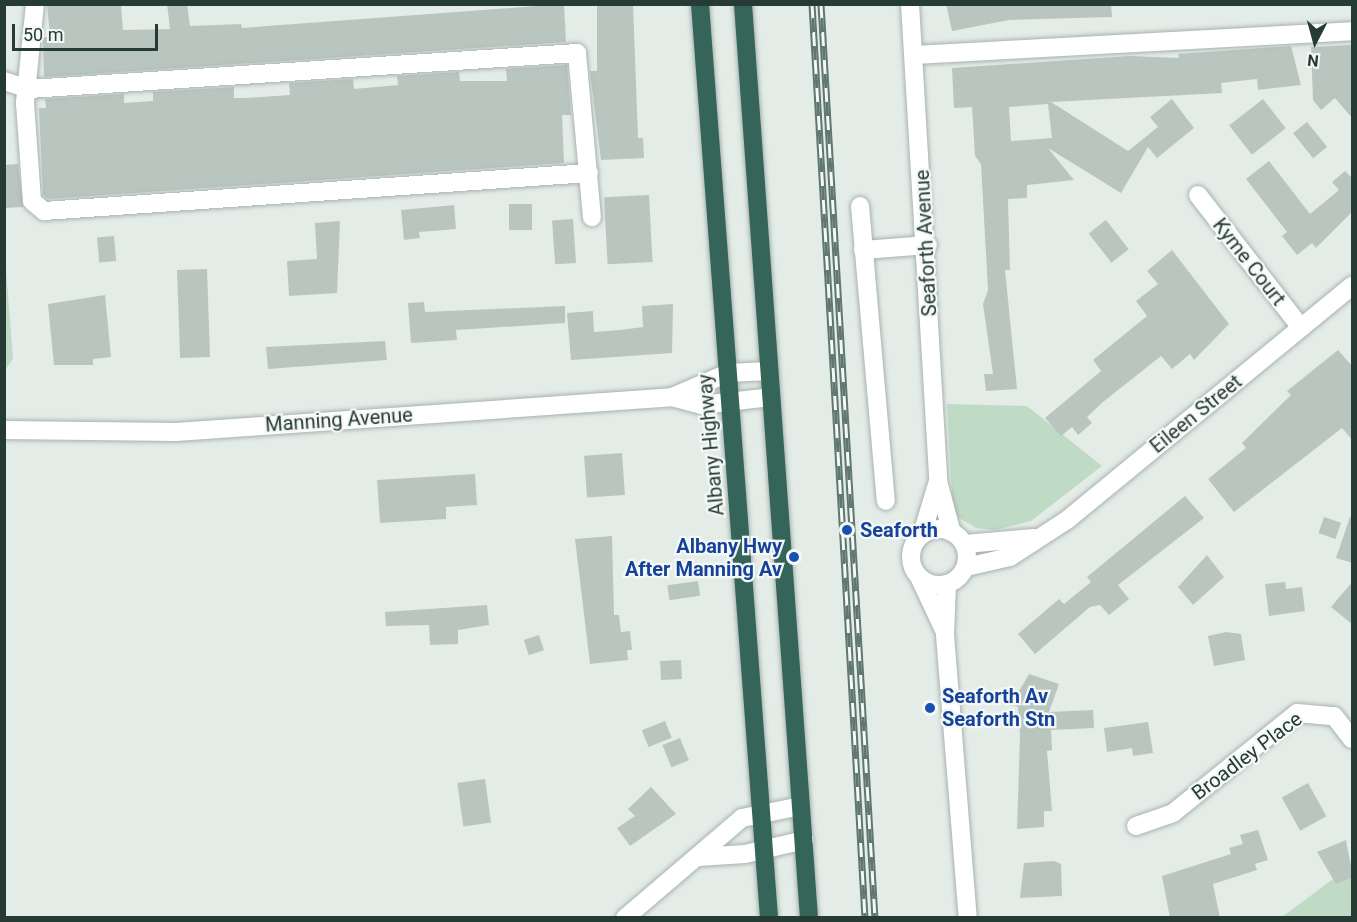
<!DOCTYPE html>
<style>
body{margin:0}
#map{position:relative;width:1357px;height:922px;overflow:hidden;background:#e4ece8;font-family:Roboto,sans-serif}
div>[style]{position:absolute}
.green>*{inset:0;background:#bfdbc5}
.building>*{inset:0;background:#b9c6c0;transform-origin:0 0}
.roads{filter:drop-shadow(0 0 2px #a7b3ae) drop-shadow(0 0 2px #a7b3ae)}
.minor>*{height:18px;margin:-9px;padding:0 9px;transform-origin:9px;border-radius:9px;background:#fff}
.minor>.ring{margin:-9px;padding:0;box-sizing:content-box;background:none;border:18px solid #fff;border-radius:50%}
.highway>*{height:18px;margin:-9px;padding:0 9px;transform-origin:9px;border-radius:9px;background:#346558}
.rail>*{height:7px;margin-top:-3.5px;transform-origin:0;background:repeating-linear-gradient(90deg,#f4f8f6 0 14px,#5f776f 0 28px);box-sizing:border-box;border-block:2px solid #5f776f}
.dots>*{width:16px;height:16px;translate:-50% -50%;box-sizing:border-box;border:3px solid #f4f8f6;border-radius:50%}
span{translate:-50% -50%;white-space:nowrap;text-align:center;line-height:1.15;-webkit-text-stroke:4.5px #f4f8f6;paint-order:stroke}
.street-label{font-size:20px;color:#253b34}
.transit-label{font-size:20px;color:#164399;font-weight:700}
.left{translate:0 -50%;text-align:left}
.right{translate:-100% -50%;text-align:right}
.frame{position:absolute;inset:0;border:6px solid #253b34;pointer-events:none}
.north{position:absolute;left:1285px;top:12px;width:60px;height:60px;-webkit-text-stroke:4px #f4f8f6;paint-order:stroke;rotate:186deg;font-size:16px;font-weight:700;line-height:24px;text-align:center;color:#253b34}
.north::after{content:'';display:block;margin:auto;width:21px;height:27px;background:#253b34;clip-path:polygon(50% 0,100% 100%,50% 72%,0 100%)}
.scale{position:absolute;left:12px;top:24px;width:146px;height:27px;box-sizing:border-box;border:3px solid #253b34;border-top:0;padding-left:8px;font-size:18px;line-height:21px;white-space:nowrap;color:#253b34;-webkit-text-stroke:4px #f4f8f6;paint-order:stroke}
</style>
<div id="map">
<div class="green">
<i style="clip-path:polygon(4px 244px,13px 359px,5px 370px,4px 370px)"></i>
<i style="clip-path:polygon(947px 404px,1027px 406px,1102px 466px,1031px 521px,995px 530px,976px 528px,953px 514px)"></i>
<i style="clip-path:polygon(1352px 865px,1352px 917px,1282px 917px)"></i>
</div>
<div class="building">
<i style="clip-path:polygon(47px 4px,121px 4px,123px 30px,170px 29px,167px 4px,187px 4px,190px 26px,241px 24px,242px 28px,564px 4px,566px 42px,44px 77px,43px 37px,50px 37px)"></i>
<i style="clip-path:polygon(597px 4px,633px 4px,638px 138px,643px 138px,644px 158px,601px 160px,590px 71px,597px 71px)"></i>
<i style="clip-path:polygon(946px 4px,1111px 4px,1112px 17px,1009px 20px,952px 31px)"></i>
<i style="clip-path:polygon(1353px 45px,1353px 119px,1335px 98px,1321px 110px,1313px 100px,1311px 47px)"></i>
<i style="clip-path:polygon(evenodd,1291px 46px,1301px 85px,1258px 90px,1257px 79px,1221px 83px,1222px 93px,1051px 102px,1128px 151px,1158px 127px,1150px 117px,1172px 99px,1194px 128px,1157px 158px,1148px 147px,1121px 193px,1048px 148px,1074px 180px,1027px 185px,1027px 198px,1008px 199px,1010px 270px,1005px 270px,1017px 389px,986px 391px,984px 374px,993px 374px,983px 304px,988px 290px,981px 164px,975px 156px,972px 107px,954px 108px,952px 68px,1130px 56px,1179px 58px,1178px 54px,1291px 46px,1048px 104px,1052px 138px,1011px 141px,1009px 107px,1048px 104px)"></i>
<i style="clip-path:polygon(567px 65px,571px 115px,562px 115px,564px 163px,48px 199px,43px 195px,39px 108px,46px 108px,45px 99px,124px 94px,124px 103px,153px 101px,153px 92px,234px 87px,234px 98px,246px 98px,290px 95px,289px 83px,353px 79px,354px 89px,398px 85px,397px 76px,459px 72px,460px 81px,507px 81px,506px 69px)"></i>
<i style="left:1263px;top:99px;width:37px;height:43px;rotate:52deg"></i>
<i style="left:1307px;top:122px;width:32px;height:18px;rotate:51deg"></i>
<i style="clip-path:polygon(1269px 161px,1310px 214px,1339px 190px,1332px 182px,1345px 171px,1353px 179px,1353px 211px,1316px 248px,1312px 243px,1297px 255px,1282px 236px,1287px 232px,1246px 179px)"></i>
<i style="clip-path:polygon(18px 164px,23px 207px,4px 208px,4px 165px)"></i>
<i style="left:649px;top:195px;width:67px;height:45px;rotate:87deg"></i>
<i style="left:509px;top:204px;width:23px;height:26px"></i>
<i style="clip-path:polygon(454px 205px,456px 229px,419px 232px,420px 238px,404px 240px,401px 210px)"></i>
<i style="left:573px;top:219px;width:44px;height:21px;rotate:86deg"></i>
<i style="left:1106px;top:220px;width:37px;height:22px;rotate:52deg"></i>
<i style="clip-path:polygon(340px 221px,337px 293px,289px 296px,287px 261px,317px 259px,315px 223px)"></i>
<i style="left:114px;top:236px;width:25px;height:17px;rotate:85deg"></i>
<i style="clip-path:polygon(1172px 250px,1229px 324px,1194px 360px,1190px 354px,1172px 369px,1161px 356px,1103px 402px,1087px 417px,1092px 423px,1078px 435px,1072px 427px,1061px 436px,1045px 418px,1101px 371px,1093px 360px,1147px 316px,1136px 301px,1158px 284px,1147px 271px)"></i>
<i style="left:207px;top:269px;width:88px;height:30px;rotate:88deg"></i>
<i style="clip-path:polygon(105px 295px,111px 357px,93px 359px,93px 365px,54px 365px,48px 304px)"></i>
<i style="clip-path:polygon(424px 302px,425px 312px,565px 306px,565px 323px,456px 330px,457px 340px,411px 343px,408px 303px)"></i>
<i style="clip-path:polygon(673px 304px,672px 353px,571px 360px,567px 313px,593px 311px,594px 332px,620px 330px,643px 327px,642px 306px)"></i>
<i style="clip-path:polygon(385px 341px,387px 360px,268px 369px,266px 347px)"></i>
<i style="clip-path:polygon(1338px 350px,1353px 367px,1353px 441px,1342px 428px,1234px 512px,1208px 479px,1246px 448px,1242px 443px,1291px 395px,1287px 391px)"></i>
<i style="left:622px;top:453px;width:42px;height:38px;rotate:86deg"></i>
<i style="clip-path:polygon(475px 474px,477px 505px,446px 507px,446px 519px,380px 523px,377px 480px)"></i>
<i style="clip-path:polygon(1185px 496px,1204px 518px,1118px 585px,1129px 599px,1109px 615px,1100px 605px,1090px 607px,1035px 654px,1018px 634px,1059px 599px,1064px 604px,1091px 582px,1087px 577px)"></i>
<i style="left:1324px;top:517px;width:18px;height:17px;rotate:19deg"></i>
<i style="clip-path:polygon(1350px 517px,1353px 517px,1353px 563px,1336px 558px)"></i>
<i style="clip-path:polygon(612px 536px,614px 615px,619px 615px,621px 632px,630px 631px,632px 650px,627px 650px,628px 660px,590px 664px,575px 539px)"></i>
<i style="clip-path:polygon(1207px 555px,1224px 577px,1193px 605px,1178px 587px)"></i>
<i style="left:698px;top:581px;width:15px;height:31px;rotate:82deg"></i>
<i style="clip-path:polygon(1353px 581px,1353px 625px,1331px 607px)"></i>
<i style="clip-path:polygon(1285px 582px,1286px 589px,1302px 587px,1305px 611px,1269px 616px,1265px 584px)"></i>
<i style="clip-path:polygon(487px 605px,489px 625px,458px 630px,458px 644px,430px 645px,429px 625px,386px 626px,385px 612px)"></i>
<i style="clip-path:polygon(1226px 632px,1241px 634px,1245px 660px,1214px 666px,1208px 636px)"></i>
<i style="left:539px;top:635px;width:16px;height:16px;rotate:72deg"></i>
<i style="left:681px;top:660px;width:19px;height:21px;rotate:87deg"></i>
<i style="clip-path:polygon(1029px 674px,1059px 684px,1049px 712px,1093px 710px,1094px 728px,1051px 730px,1052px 750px,1047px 751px,1052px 811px,1044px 811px,1044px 827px,1017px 829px,1020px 735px,1018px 707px,1011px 705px)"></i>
<i style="left:665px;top:721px;width:18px;height:25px;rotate:68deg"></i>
<i style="clip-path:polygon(1148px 722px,1153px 753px,1133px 756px,1132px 748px,1107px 752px,1104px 728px)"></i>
<i style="left:680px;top:738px;width:24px;height:19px;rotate:68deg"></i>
<i style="left:485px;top:779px;width:44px;height:28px;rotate:82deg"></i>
<i style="left:1308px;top:783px;width:38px;height:30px;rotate:61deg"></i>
<i style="clip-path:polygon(651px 787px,676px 814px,630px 846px,617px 828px,635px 816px,628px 809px)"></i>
<i style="clip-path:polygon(1258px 830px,1268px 860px,1255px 864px,1257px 870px,1213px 884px,1220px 918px,1170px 918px,1162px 876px,1231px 854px,1229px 848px,1243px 844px,1240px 835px)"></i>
<i style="clip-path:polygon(1346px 840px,1353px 877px,1336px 884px,1317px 852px)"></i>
<i style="clip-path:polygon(1054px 861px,1061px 864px,1062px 896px,1020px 898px,1024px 863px)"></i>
</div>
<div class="roads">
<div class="minor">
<i style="left:35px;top:4px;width:100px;rotate:95.8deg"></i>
<i style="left:25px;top:103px;width:98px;rotate:85.9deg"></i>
<i style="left:32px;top:201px;width:16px;rotate:40deg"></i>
<i style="left:44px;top:211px;width:546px;rotate:-3.99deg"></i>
<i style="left:910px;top:4px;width:478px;rotate:86.6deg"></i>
<i style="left:938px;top:481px;width:55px;rotate:106.8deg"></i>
<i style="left:914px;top:55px;width:439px;rotate:-3.1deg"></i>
<i style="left:4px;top:81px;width:26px;rotate:18deg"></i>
<i style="left:29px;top:89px;width:549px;rotate:-3.76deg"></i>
<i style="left:577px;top:53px;width:165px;rotate:84.8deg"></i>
<i style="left:1198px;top:195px;width:168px;rotate:52.2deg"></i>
<i style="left:860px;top:206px;width:296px;rotate:85deg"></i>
<i style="left:863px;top:250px;width:65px;rotate:-4.4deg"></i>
<i style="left:672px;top:397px;width:61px;rotate:-23.2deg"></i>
<i style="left:728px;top:373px;width:41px;rotate:-2.8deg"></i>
<i style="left:4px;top:430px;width:172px;rotate:0.7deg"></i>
<i style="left:176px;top:432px;width:497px;rotate:-4deg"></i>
<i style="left:672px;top:397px;width:30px;rotate:15deg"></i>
<i style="left:701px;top:405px;width:70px;rotate:-6.5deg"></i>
<i style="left:938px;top:481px;width:51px;rotate:75.1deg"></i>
<i class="ring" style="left:911px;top:529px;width:38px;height:38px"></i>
<i style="left:965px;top:544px;width:69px;rotate:-5deg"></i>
<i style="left:966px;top:567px;width:45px;rotate:-12.8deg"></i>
<i style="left:1010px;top:557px;width:68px;rotate:-33deg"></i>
<i style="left:1067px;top:520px;width:369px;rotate:-39.4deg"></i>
<i style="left:920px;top:579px;width:56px;rotate:64.8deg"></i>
<i style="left:947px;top:584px;width:51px;rotate:92.2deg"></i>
<i style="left:945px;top:635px;width:284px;rotate:85.4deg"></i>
<i style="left:1136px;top:826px;width:39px;rotate:-19deg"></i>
<i style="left:1173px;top:813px;width:159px;rotate:-38.9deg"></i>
<i style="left:1297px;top:713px;width:37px;rotate:5deg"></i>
<i style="left:1334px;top:716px;width:29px;rotate:52deg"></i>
<i style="left:698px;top:857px;width:47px;rotate:-3.7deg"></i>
<i style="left:745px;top:854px;width:61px;rotate:-13.3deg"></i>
<i style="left:625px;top:918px;width:154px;rotate:-40.5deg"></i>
<i style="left:742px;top:818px;width:60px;rotate:-11.5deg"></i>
</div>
<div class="highway">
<i style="left:700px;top:4px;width:917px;rotate:85.68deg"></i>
<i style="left:743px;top:4px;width:916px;rotate:85.87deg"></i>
</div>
</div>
<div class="rail">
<i style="left:812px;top:4px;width:916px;rotate:86.68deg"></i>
<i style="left:821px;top:4px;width:916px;rotate:86.62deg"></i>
</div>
<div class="dots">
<i style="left:847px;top:530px;background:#1a4fb4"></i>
<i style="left:794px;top:557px;background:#1a4fb4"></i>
<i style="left:930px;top:708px;background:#1a4fb4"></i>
</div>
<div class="street-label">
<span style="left:926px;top:243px;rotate:-93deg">Seaforth Avenue</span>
<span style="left:1249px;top:262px;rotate:52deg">Kyme Court</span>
<span style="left:1196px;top:414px;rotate:-39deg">Eileen Street</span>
<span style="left:339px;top:420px;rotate:-4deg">Manning Avenue</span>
<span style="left:711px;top:445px;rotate:-95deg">Albany Highway</span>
<span style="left:1247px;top:756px;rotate:-37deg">Broadley Place</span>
</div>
<div class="transit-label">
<span class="left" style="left:860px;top:530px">Seaforth</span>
<span class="right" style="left:782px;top:558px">Albany Hwy<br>After Manning Av</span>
<span class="left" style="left:942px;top:708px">Seaforth Av<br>Seaforth Stn</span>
</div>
<div class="frame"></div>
<div class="north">N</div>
<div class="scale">50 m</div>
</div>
